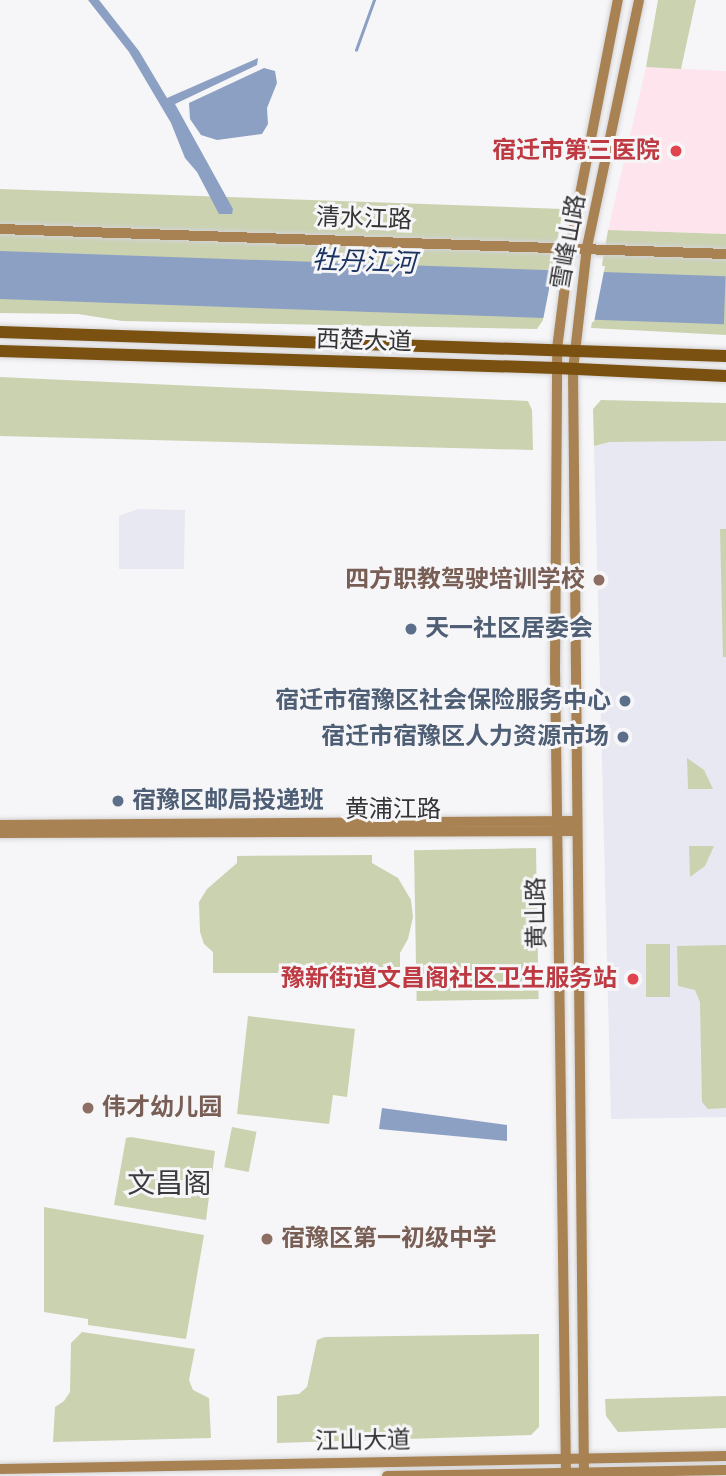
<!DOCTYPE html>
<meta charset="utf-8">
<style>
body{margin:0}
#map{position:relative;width:726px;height:1476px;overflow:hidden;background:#f6f6f8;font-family:"Fira Sans","Noto Sans SC",sans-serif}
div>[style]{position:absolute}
.built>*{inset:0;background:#e8e8f2}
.medical>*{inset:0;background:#fee4ec}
.green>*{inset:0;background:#cbd2b0;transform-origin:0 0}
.water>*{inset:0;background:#8ca0c3;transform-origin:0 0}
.pier>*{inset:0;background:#f6f6f8}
.stream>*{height:2.5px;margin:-1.25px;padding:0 1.25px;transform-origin:1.25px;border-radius:1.25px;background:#8ca0c3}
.roads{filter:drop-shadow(0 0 2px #d3d3d5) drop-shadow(0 0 2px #d3d3d5)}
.secondary>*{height:10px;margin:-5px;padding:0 5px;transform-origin:5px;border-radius:5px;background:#a88252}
.highway>*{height:12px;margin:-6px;padding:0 6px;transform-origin:6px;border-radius:6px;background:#7b5111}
.dots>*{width:19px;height:19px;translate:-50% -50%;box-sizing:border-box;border:4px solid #f6f6f8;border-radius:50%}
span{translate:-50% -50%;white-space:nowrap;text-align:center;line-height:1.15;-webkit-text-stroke:6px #f6f6f8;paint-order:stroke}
.health-label{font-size:24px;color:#be3a42;font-weight:700}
.right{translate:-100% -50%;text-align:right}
.street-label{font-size:24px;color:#353536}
.education-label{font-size:24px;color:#785e54;font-weight:700}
.left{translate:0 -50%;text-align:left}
.service-label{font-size:24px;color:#4e5e75;font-weight:700}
.water-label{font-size:26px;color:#1a3360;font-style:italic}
.quarter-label{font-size:28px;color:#3b3a3c}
</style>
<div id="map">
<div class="built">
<i style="clip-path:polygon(726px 441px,726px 1117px,611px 1119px,594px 446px,610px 442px)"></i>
<i style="clip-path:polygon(138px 509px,185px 510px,184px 569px,119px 569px,119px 516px)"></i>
</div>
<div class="medical">
<i style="clip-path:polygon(646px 67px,726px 71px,726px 234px,608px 230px)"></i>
</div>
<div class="green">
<i style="clip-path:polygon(658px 0,696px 0,681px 69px,646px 67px)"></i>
<i style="clip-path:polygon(0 189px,563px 209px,543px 320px,537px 329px,122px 321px,78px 314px,0 313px)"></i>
<i style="clip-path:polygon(608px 230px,726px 234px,726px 335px,591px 328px)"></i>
<i style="clip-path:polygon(0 377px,528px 401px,532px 410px,533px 450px,0 436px)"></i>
<i style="clip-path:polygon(601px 400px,726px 403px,726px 441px,610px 442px,594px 446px,593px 409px)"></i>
<i style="clip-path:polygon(720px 529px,726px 529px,726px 657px,723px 657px)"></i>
<i style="clip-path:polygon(687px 758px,704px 770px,713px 789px,688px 789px)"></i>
<i style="clip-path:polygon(689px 846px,714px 846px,705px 866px,690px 877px)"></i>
<i style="left:536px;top:848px;width:151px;height:122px;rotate:89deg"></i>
<i style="clip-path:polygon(372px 855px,372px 863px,398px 878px,411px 900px,413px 917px,408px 939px,400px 953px,400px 973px,213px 973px,213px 952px,204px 944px,200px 932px,199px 902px,207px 889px,237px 863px,237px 856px)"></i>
<i style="left:646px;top:944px;width:24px;height:53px"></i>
<i style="clip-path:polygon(726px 945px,726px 1108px,708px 1109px,702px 1102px,700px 1002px,695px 990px,678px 986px,677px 946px)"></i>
<i style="clip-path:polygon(248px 1016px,355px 1029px,347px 1097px,333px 1095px,329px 1124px,237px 1114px)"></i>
<i style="left:232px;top:1127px;width:25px;height:41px;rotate:11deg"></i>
<i style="clip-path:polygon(131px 1137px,215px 1151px,206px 1220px,114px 1205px,126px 1138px)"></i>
<i style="clip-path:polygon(44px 1207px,204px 1235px,186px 1339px,88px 1325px,88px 1319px,44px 1312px)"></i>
<i style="clip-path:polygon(82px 1332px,195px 1349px,189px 1380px,193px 1390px,209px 1398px,211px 1438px,53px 1442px,55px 1407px,64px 1401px,70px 1392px,71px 1343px)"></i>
<i style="clip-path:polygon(539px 1334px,539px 1427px,531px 1435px,277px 1443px,277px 1396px,299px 1394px,307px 1387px,317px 1340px,325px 1337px)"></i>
<i style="clip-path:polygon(726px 1396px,726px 1428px,618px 1432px,606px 1416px,605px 1399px)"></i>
</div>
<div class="water">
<i style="clip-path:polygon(88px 0,99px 0,139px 51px,167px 98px,258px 58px,257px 65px,175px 104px,233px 209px,232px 214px,219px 214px,197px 172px,185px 158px,171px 123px,129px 52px)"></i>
<i style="clip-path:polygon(264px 68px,275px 71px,277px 83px,267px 108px,268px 124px,262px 134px,217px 140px,201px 135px,190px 119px,189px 103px)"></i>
<i style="left:0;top:251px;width:726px;height:48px;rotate:2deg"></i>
<i style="clip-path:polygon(382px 1108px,507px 1125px,507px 1141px,379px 1129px)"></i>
</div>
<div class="pier">
<i style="clip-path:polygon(554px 264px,605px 266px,594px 322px,543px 320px)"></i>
</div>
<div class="stream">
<i style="left:356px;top:50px;width:53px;rotate:-70.2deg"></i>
</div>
<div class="roads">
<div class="secondary">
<i style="left:0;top:229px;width:726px;rotate:1.97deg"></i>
<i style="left:0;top:825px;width:576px;rotate:-0.4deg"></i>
<i style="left:0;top:833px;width:576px;rotate:-0.2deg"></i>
<i style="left:0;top:1469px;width:726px;rotate:-1.03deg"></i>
<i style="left:387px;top:1476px;width:339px;rotate:-1deg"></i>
<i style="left:566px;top:1476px;width:806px;rotate:-90.78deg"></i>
<i style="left:555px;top:670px;width:321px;rotate:-89.6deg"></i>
<i style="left:557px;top:349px;width:104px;rotate:-82.8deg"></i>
<i style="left:570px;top:246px;width:251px;rotate:-79deg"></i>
<i style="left:584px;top:1476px;width:1106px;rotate:-90.57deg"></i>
<i style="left:573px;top:370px;width:124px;rotate:-83.5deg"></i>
<i style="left:587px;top:247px;width:252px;rotate:-78.1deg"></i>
</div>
<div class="highway">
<i style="left:0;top:332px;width:726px;rotate:1.89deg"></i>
<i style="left:0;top:351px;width:556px;rotate:1.75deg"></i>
<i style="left:556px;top:368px;width:170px;rotate:2.7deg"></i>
</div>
</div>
<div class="dots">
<i style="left:676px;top:151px;background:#e0444e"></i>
<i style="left:599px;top:580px;background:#8d6e63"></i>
<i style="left:411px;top:629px;background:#5c6f8a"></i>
<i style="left:625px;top:701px;background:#5c6f8a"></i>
<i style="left:623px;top:737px;background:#5c6f8a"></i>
<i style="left:118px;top:801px;background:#5c6f8a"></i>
<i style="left:633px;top:979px;background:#e0444e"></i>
<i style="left:88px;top:1108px;background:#8d6e63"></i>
<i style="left:267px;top:1239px;background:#8d6e63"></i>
</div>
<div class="health-label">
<span class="right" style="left:660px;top:151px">宿迁市第三医院</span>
<span class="right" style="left:617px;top:979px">豫新街道文昌阁社区卫生服务站</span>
</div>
<div class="street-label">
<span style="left:364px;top:219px;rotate:2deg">清水江路</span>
<span style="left:569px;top:242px;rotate:-80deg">雪峰山路</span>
<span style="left:364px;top:341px;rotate:2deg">西楚大道</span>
<span style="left:393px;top:810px">黄浦江路</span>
<span style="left:537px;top:913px;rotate:-91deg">黄山路</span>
<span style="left:363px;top:1441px;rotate:-1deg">江山大道</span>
</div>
<div class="education-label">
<span class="right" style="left:585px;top:580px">四方职教驾驶培训学校</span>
<span class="left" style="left:102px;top:1108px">伟才幼儿园</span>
<span class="left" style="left:281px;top:1239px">宿豫区第一初级中学</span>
</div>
<div class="service-label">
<span class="left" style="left:425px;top:629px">天一社区居委会</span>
<span class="right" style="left:611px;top:701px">宿迁市宿豫区社会保险服务中心</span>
<span class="right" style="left:609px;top:737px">宿迁市宿豫区人力资源市场</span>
<span class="left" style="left:132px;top:801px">宿豫区邮局投递班</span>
</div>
<div class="water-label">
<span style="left:364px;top:262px;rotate:2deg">牡丹江河</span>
</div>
<div class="quarter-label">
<span style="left:169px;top:1184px">文昌阁</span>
</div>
</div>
